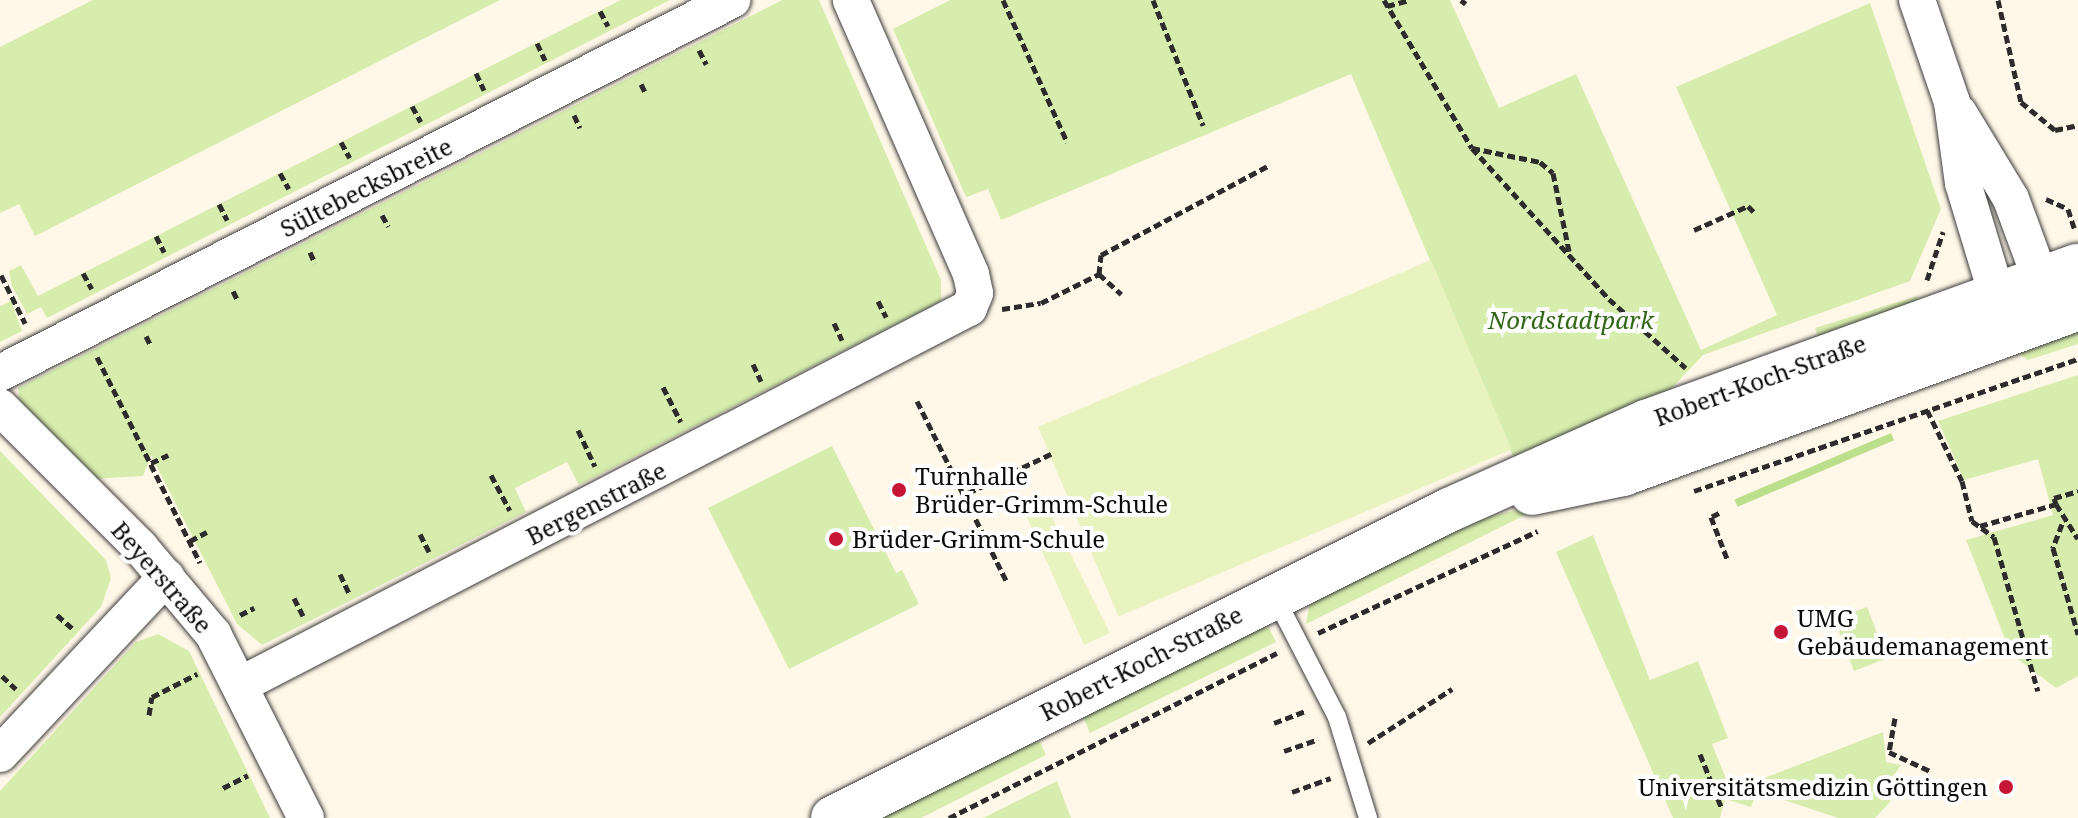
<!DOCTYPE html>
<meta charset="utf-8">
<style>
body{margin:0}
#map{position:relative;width:2078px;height:818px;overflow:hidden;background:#fff7e8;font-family:"Noto Serif",serif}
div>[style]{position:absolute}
.green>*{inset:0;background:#d7edad;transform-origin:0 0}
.forest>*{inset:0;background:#bcdf8b;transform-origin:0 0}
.pitch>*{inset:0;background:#e9f3c0;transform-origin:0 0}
.path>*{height:5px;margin-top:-2.5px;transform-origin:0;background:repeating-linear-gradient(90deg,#2c2c2c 0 8px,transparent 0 12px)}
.roads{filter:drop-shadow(0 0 2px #3d3d3d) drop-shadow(0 0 2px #3d3d3d)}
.service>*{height:18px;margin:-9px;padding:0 9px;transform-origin:9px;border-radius:9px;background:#fff}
.minor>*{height:36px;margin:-18px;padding:0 18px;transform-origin:18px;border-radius:18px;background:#fff}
.tertiary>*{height:44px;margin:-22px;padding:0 22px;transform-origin:22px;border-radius:22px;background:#fff}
.dots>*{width:22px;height:22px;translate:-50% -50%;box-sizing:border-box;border:4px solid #fff;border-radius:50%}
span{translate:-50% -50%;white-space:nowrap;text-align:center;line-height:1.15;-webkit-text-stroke:8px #fff;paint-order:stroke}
.street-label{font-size:24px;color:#0a0a0a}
.park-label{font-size:24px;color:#316715;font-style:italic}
.poi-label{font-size:24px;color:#0a0a0a}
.left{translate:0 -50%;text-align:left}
.right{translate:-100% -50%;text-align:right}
</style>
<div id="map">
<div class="green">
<i style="clip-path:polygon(93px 0,500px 0,35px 236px,19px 204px,0 213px,0 47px)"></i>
<i style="clip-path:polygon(621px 0,670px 0,47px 318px,41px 307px,27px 314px,12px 286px,9px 271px,21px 265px,38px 296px)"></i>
<i style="clip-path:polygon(782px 0,819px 0,941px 280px,941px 301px,579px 485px,567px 462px,515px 488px,526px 512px,262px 645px,237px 624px,151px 455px,143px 476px,92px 479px,20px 405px,18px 388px)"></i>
<i style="clip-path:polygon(950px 0,1450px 0,1499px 108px,1576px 74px,1701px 350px,1777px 315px,1676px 87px,1870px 3px,1941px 209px,1910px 281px,1703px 355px,1669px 391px,1516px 463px,1351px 74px,1001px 220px,988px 189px,966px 197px,893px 29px)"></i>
<i style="clip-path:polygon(1917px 296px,1919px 304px,1819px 340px,1815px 328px)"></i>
<i style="clip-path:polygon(11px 301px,22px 331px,0 342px,0 306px)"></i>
<i style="clip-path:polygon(2078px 327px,2078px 344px,2028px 360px,2020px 354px,2019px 347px)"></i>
<i style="clip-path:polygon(2078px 375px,2078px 676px,2056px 688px,2011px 654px,1966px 540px,2053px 515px,2038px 459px,1964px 480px,1938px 421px)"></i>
<i style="clip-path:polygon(832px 446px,896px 573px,902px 570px,919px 604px,789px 669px,708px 508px)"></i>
<i style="clip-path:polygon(0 451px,106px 560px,111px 578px,101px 607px,0 717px)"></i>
<i style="clip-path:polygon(1605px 489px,1535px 510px,1306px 624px,1311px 596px,1463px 523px)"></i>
<i style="clip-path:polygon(1593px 535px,1650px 680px,1698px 661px,1728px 738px,1712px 744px,1731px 791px,1883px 732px,1886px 762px,1901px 765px,1881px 794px,1891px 801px,1875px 818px,1838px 818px,1757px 791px,1751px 807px,1725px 799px,1720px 818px,1673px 818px,1556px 552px)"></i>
<i style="left:1867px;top:607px;width:55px;height:35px;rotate:69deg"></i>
<i style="clip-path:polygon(1254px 626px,1269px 628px,1276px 642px,1090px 733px,1081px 712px)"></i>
<i style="clip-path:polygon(158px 634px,189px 651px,270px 818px,0 818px,0 791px,136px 642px)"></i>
<i style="clip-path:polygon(1024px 740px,1040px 742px,1046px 755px,921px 818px,868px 818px)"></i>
<i style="clip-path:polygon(1057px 781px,1071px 818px,983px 818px)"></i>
</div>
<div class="forest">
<i style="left:1891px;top:433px;width:8px;height:170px;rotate:67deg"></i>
</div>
<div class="pitch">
<i style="left:1431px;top:260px;width:206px;height:427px;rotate:67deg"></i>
<i style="clip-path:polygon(1043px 499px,1110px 633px,1084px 645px,1023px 509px)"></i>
</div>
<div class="path">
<i style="left:1003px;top:0;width:156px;rotate:65.7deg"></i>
<i style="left:1153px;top:0;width:135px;rotate:68.2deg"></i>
<i style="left:1384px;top:0;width:172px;rotate:59.3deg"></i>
<i style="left:1472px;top:148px;width:204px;rotate:47.8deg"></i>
<i style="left:1609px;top:299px;width:103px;rotate:41.9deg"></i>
<i style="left:1461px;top:0;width:6px;rotate:39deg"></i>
<i style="left:1998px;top:0;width:105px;rotate:77.3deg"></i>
<i style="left:2021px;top:102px;width:44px;rotate:39.5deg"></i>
<i style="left:2055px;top:130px;width:24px;rotate:-12deg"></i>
<i style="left:1387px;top:6px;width:23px;rotate:-15deg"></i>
<i style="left:600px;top:11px;width:17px;rotate:62deg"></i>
<i style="left:537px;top:43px;width:19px;rotate:65deg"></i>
<i style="left:699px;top:50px;width:16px;rotate:63deg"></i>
<i style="left:476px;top:73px;width:19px;rotate:65deg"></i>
<i style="left:641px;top:84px;width:11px;rotate:63deg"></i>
<i style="left:412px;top:106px;width:18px;rotate:61deg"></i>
<i style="left:574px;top:115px;width:14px;rotate:65deg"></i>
<i style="left:341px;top:142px;width:18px;rotate:61deg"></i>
<i style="left:1472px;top:148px;width:69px;rotate:11.6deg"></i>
<i style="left:1540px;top:162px;width:17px;rotate:40deg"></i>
<i style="left:1553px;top:173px;width:80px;rotate:78.4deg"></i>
<i style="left:280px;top:173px;width:18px;rotate:61deg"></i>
<i style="left:2046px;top:199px;width:24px;rotate:24deg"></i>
<i style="left:2068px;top:209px;width:22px;rotate:72deg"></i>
<i style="left:219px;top:204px;width:18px;rotate:63deg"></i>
<i style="left:382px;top:215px;width:13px;rotate:61deg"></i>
<i style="left:1694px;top:230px;width:59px;rotate:-24deg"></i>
<i style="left:1748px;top:206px;width:8px;rotate:45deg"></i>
<i style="left:156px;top:236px;width:18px;rotate:63deg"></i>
<i style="left:310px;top:252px;width:12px;rotate:66deg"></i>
<i style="left:83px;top:273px;width:18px;rotate:61deg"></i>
<i style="left:1099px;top:274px;width:30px;rotate:42deg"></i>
<i style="left:1px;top:275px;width:54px;rotate:63.4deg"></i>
<i style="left:1927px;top:280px;width:51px;rotate:-71.6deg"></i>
<i style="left:233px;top:291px;width:11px;rotate:63deg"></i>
<i style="left:878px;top:301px;width:18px;rotate:63deg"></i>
<i style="left:1002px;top:309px;width:39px;rotate:-9deg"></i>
<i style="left:1041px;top:303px;width:65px;rotate:-26.6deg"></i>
<i style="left:1099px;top:274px;width:19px;rotate:-84deg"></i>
<i style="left:1101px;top:255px;width:189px;rotate:-28.1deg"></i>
<i style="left:834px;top:323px;width:19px;rotate:65deg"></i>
<i style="left:146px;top:336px;width:11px;rotate:63deg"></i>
<i style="left:97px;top:357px;width:230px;rotate:63.4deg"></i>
<i style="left:753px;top:364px;width:19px;rotate:65deg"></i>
<i style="left:663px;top:387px;width:39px;rotate:63deg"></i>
<i style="left:917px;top:401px;width:200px;rotate:63.6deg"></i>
<i style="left:1927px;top:410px;width:79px;rotate:63.8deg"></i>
<i style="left:1962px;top:481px;width:41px;rotate:76deg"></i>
<i style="left:1972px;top:521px;width:27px;rotate:36deg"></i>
<i style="left:1994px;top:537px;width:160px;rotate:74.1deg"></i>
<i style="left:578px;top:430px;width:40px;rotate:65deg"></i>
<i style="left:151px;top:463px;width:19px;rotate:-25deg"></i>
<i style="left:491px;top:475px;width:40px;rotate:62deg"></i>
<i style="left:1694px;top:491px;width:406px;rotate:-19deg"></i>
<i style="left:968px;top:493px;width:92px;rotate:-25.2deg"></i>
<i style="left:2056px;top:504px;width:6px;rotate:-108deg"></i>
<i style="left:2054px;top:498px;width:25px;rotate:-16deg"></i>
<i style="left:1719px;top:513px;width:9px;rotate:153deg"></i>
<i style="left:1711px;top:517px;width:47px;rotate:68.9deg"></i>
<i style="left:2062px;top:524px;width:26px;rotate:111deg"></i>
<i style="left:2053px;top:548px;width:90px;rotate:73.8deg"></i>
<i style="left:1980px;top:526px;width:79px;rotate:-16.1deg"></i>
<i style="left:2056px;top:504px;width:41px;rotate:57.8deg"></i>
<i style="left:420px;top:534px;width:20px;rotate:63deg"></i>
<i style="left:190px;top:541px;width:19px;rotate:-28deg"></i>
<i style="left:340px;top:574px;width:21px;rotate:65deg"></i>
<i style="left:294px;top:598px;width:20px;rotate:63deg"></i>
<i style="left:57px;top:615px;width:23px;rotate:41deg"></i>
<i style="left:240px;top:615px;width:16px;rotate:-27deg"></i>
<i style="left:1318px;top:633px;width:242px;rotate:-24.9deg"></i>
<i style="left:2px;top:676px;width:19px;rotate:43deg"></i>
<i style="left:149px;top:715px;width:18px;rotate:-81deg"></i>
<i style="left:152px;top:697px;width:51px;rotate:-27.1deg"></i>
<i style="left:1895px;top:718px;width:35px;rotate:100deg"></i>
<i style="left:1889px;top:752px;width:47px;rotate:24.9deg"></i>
<i style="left:1274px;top:723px;width:34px;rotate:-21deg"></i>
<i style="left:1368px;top:743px;width:100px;rotate:-32.7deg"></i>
<i style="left:1284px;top:751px;width:36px;rotate:-19deg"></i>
<i style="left:1700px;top:754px;width:59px;rotate:68.2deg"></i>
<i style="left:223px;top:788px;width:28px;rotate:-27deg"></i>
<i style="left:1292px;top:792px;width:41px;rotate:-19.7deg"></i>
<i style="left:949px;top:818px;width:367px;rotate:-26.7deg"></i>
</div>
<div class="roads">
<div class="service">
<i style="left:1275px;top:597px;width:135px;rotate:62.7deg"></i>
<i style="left:1337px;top:717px;width:106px;rotate:72.9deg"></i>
</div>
<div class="minor">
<i style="left:1917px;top:0;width:108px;rotate:71.1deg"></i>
<i style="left:1952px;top:102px;width:82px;rotate:82.3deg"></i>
<i style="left:1963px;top:183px;width:145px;rotate:73.2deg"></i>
<i style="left:1959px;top:113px;width:100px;rotate:58.8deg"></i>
<i style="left:2011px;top:199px;width:84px;rotate:69.8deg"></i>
<i style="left:2040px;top:278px;width:28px;rotate:88deg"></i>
<i style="left:0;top:373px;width:822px;rotate:-27deg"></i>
<i style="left:0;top:407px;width:198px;rotate:45deg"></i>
<i style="left:140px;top:547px;width:114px;rotate:50deg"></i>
<i style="left:213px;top:634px;width:206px;rotate:63.2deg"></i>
<i style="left:240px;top:685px;width:821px;rotate:-27.35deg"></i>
<i style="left:969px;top:308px;width:16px;rotate:-68deg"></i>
<i style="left:975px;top:293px;width:19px;rotate:-102deg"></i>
<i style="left:971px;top:274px;width:299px;rotate:-113.7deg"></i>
<i style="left:0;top:754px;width:243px;rotate:-46.8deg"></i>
</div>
<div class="tertiary">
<i style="left:1532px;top:493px;width:93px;rotate:-11.8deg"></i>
<i style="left:1623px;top:474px;width:484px;rotate:-20deg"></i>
<i style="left:833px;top:818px;width:689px;rotate:-26.57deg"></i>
<i style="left:1449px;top:510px;width:216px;rotate:-24.1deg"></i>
<i style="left:1646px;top:422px;width:459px;rotate:-19.9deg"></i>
</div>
</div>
<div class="dots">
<i style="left:899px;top:490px;background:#c71536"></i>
<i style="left:836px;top:539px;background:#c71536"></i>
<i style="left:1781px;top:632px;background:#c71536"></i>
<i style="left:2006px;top:787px;background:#c71536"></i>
</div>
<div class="street-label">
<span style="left:366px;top:187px;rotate:-27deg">Sültebecksbreite</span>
<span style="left:1760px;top:380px;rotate:-20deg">Robert-Koch-Straße</span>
<span style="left:596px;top:503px;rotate:-27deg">Bergenstraße</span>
<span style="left:162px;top:577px;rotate:49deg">Beyerstraße</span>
<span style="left:1141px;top:663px;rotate:-27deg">Robert-Koch-Straße</span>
</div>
<div class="park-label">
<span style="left:1571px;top:320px">Nordstadtpark</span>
</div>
<div class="poi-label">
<span class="left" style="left:915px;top:490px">Turnhalle<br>Brüder-Grimm-Schule</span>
<span class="left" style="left:852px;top:539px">Brüder-Grimm-Schule</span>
<span class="left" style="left:1797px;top:632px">UMG<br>Gebäudemanagement</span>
<span class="right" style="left:1988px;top:787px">Universitätsmedizin Göttingen</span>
</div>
</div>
